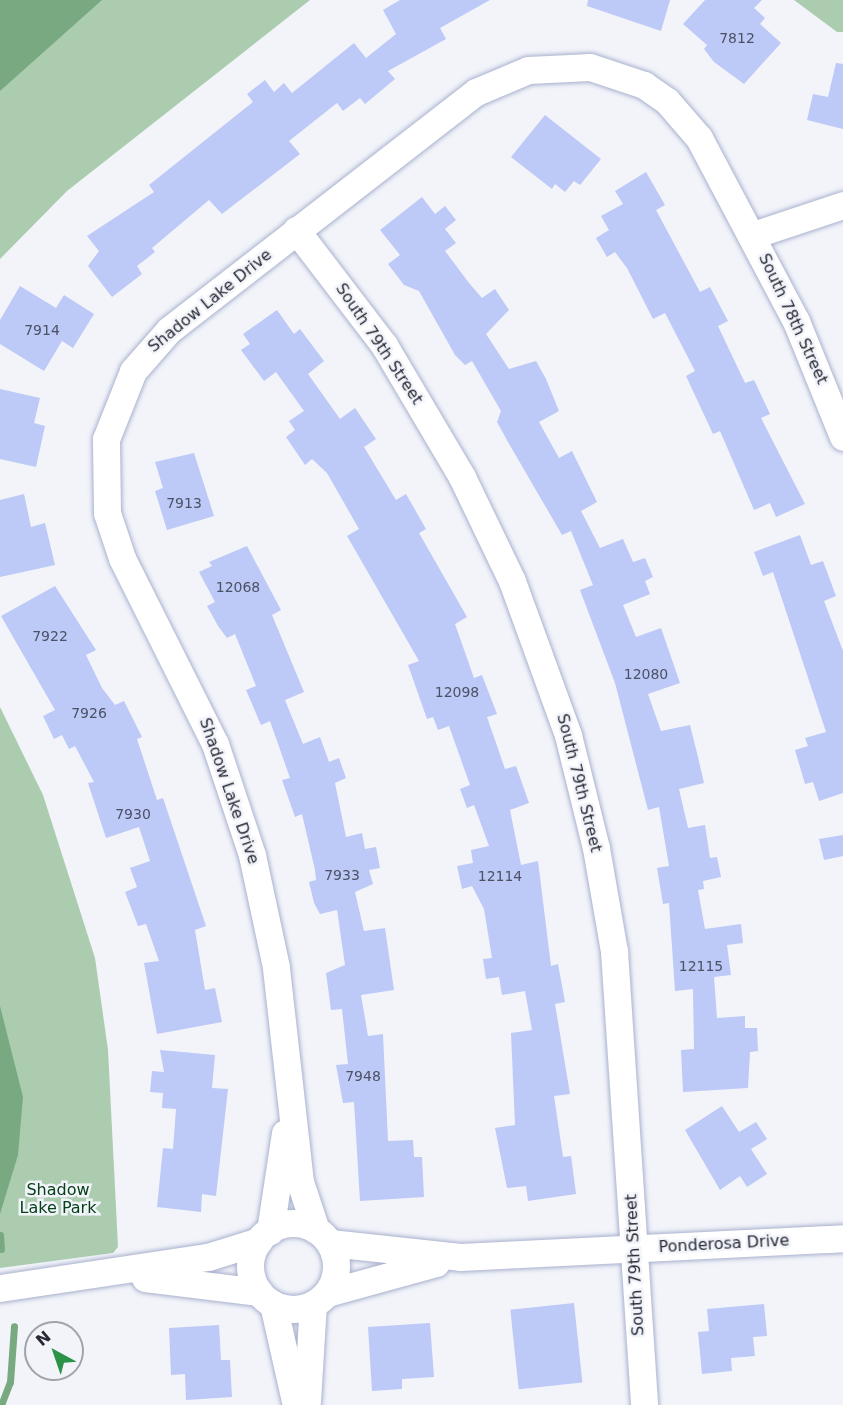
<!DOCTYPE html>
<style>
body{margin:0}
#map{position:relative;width:843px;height:1405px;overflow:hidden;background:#f2f4fa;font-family:"DejaVu Sans",sans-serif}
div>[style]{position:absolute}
.green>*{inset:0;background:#abccaf}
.water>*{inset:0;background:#78a980}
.stream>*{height:7px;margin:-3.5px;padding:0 3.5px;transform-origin:3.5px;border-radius:3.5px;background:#78a980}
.building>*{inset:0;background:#bdc9f6;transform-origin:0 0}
.roads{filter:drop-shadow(0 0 2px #a9b1ce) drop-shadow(0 0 2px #a9b1ce)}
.minor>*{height:27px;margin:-13.5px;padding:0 13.5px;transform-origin:13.5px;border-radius:13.5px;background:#fff}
.minor>.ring{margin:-13.5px;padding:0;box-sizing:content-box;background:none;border:27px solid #fff;border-radius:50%}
span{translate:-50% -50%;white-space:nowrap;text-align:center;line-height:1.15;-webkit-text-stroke:5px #f2f4fa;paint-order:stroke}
.number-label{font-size:14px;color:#4c5265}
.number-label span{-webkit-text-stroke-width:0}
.street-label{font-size:16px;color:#272a35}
.park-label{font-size:16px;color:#054019}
.north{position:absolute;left:24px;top:1321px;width:60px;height:60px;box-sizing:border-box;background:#f2f4fa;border:2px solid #a1a3ab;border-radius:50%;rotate:320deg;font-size:16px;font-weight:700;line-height:24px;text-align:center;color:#272a35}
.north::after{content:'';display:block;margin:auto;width:21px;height:27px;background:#2b9248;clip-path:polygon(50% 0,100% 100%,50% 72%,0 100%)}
</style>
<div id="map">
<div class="green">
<i style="clip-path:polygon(0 0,310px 0,67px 191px,0 259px)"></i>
<i style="clip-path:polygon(794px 0,843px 0,843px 32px,837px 32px)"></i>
<i style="clip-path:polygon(0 707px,43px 795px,95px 958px,108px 1050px,118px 1247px,113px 1253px,0 1268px)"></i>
</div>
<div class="water">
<i style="clip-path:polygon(0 0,102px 0,0 91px)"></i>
<i style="clip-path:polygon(0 1006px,23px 1097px,18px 1155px,0 1214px)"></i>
</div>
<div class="stream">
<i style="left:0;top:1235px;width:14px;rotate:86deg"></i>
<i style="left:1px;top:1405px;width:25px;rotate:-69deg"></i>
<i style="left:10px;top:1382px;width:56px;rotate:-85.9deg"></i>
</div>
<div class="building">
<i style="clip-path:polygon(400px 0,490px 0,440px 28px,446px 39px,388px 71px,395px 79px,365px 104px,360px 98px,343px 111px,337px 103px,289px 141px,300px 154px,222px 214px,209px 200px,152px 248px,155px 252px,137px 266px,142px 274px,112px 297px,88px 266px,99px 251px,87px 236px,154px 192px,149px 185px,253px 102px,247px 94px,265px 80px,274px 92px,284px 83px,292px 93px,354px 43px,366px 58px,396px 34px,383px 10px)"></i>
<i style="clip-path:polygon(588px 0,670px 0,661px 31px,587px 6px)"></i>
<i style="clip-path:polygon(705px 0,762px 0,754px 8px,765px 18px,760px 24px,781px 43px,744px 84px,714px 62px,704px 49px,707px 45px,683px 24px)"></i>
<i style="clip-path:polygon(836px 63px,843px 64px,843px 129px,807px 120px,813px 94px,828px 97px)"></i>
<i style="clip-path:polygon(545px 115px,601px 159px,580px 185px,574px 181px,565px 192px,555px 184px,552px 189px,511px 157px)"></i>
<i style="clip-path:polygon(646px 172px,665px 205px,656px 210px,700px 292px,710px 287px,728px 321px,718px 326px,745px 383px,754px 380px,770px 414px,761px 418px,805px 504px,776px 517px,770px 503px,754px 510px,720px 431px,713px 434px,686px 376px,695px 371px,665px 313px,653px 319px,627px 268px,615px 252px,607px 257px,596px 238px,609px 230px,601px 216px,623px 204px,615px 191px)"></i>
<i style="clip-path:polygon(422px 197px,435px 214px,445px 206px,456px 220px,445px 229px,456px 243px,445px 251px,469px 283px,482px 298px,495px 289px,509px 310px,486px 334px,509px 369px,536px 361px,546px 379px,559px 411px,539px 422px,559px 458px,572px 451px,597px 502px,581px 511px,600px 548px,623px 539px,633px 562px,645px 558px,653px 577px,645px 581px,650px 594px,623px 605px,636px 637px,661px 628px,680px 683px,648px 694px,661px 731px,690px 725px,697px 753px,704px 783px,679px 789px,688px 828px,705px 825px,710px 858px,717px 857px,721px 877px,703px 881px,704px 889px,698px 890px,705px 929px,741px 924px,743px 943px,727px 945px,731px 975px,714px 977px,717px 1018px,745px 1016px,745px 1028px,757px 1028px,758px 1051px,750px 1052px,748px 1088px,683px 1092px,681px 1050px,694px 1049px,693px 989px,675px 991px,669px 903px,663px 904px,657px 868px,669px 866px,659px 807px,648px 810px,615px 683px,580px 590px,593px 585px,571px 531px,562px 535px,508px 442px,497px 422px,501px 411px,472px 361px,465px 365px,455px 355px,419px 291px,404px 285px,388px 264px,400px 255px,380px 230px)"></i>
<i style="clip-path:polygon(20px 286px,56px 308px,64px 295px,94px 314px,73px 348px,62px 341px,44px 371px,0 344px,0 320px)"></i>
<i style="clip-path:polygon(277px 310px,294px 334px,300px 329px,324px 361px,308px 374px,340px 419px,355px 408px,376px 439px,364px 447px,396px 500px,406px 494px,426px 529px,419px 533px,467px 617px,455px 624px,474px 678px,482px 675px,497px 714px,487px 717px,505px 769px,516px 766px,529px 803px,510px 810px,521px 865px,538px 861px,551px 966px,558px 964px,565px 1002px,555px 1004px,570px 1094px,554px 1096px,563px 1157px,571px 1156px,576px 1194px,528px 1201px,526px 1186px,507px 1188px,495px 1128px,515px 1125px,511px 1033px,532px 1030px,525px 991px,502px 995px,499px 977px,486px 979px,483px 959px,492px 958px,484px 909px,472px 886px,462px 889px,457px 866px,473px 863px,471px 850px,489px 846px,474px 805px,467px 808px,460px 789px,470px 785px,449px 726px,438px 730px,433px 717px,427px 719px,408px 665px,419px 661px,347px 536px,359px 529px,327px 473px,312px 459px,305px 465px,286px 437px,295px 430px,289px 421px,304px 411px,276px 372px,264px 381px,241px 350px,250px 344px,243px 334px)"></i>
<i style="clip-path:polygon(0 389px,40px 398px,34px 423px,45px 426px,36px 467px,0 459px)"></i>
<i style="clip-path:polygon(194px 453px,214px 516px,167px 530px,155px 491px,163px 488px,155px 462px)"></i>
<i style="clip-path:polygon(24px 494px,31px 527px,45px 523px,55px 565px,0 577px,0 500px)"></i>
<i style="clip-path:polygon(800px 535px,811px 565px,823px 561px,836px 596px,824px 601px,843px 651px,843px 793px,819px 801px,813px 782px,805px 784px,795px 750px,808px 746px,805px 738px,826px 732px,773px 572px,763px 576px,754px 552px)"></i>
<i style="clip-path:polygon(247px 546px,281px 610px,272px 615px,304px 692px,285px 700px,303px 744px,320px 737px,329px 762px,339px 758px,346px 778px,335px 783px,346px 837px,362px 833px,365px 849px,376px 847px,380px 868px,369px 870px,373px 884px,355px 892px,364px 931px,385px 928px,394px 990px,361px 995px,368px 1036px,383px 1034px,388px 1141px,413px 1140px,414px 1157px,422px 1157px,424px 1197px,360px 1201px,354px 1102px,343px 1103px,336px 1065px,348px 1064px,342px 1009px,331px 1010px,326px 973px,345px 965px,337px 910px,320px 914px,314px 903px,309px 882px,316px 880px,315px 870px,302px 814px,295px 817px,282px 780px,290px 778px,270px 721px,261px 725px,246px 690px,256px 686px,235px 634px,227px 638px,218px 626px,207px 606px,215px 602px,199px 572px,212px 566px,209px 562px)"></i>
<i style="clip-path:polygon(55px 586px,96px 650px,86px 655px,102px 688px,115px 705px,124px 701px,142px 737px,137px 739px,157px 800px,163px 798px,206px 926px,195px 930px,205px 990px,215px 988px,222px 1022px,157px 1034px,144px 963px,159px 961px,146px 924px,138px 926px,125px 892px,137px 887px,130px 868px,150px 861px,139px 827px,106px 838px,88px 783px,94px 782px,75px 746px,69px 749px,62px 735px,54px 739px,43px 716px,55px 710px,1px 616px)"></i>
<i style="clip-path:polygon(843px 835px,843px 856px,824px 860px,819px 839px)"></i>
<i style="clip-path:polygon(160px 1050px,215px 1055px,212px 1088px,228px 1089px,216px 1196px,202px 1194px,201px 1212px,157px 1207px,163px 1148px,173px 1149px,176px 1109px,162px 1108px,163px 1093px,150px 1092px,152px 1071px,164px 1072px)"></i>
<i style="clip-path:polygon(722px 1106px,739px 1132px,756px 1122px,767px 1139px,751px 1149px,767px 1174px,747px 1187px,740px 1176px,720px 1190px,685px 1130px)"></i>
<i style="left:574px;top:1303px;width:80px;height:64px;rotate:84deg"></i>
<i style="clip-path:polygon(764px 1304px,767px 1336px,753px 1337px,755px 1356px,731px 1358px,732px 1371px,702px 1374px,698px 1332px,709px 1331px,707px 1309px)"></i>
<i style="clip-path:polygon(430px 1323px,434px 1377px,402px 1379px,402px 1389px,372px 1391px,368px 1327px)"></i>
<i style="clip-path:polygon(219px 1325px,221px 1360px,230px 1360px,232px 1397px,186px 1400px,185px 1374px,171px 1375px,169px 1328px)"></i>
</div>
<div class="roads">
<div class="minor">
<i style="left:296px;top:230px;width:145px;rotate:52.6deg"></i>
<i style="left:384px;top:345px;width:153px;rotate:59.4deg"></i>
<i style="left:462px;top:477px;width:115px;rotate:64.3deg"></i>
<i style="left:512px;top:581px;width:164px;rotate:70deg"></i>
<i style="left:568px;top:735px;width:116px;rotate:76.1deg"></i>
<i style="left:596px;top:848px;width:105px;rotate:80.1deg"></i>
<i style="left:614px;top:951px;width:455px;rotate:86.2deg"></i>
<i style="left:753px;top:235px;width:95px;rotate:-18.4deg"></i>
<i class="ring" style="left:250px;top:1223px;width:59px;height:59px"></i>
<i style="left:316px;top:1230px;width:51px;rotate:-108.4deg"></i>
<i style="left:300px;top:1182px;width:216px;rotate:-96.4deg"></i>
<i style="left:276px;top:967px;width:115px;rotate:-102.1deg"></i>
<i style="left:252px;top:855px;width:117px;rotate:-108.4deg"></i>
<i style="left:215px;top:744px;width:208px;rotate:-116.6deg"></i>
<i style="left:122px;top:558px;width:47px;rotate:-108.4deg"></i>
<i style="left:107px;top:513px;width:74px;rotate:-90.8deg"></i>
<i style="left:106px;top:439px;width:73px;rotate:-68.3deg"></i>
<i style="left:133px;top:371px;width:55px;rotate:-48.7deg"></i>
<i style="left:169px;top:330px;width:388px;rotate:-37.8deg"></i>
<i style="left:476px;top:92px;width:56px;rotate:-22.9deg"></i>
<i style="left:528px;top:70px;width:62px;rotate:-2.8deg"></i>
<i style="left:590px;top:67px;width:57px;rotate:18.4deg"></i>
<i style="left:644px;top:85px;width:28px;rotate:35deg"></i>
<i style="left:667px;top:101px;width:49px;rotate:49.1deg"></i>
<i style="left:699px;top:138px;width:207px;rotate:62.1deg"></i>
<i style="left:796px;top:321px;width:125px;rotate:67.9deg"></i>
<i style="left:270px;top:1231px;width:99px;rotate:-81.3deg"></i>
<i style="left:330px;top:1243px;width:131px;rotate:6.1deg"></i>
<i style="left:460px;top:1257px;width:383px;rotate:-2.8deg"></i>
<i style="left:145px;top:1278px;width:115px;rotate:7deg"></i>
<i style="left:0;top:1288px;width:210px;rotate:-8.5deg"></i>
<i style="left:208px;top:1257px;width:53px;rotate:-17.4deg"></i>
<i style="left:327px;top:1293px;width:113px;rotate:-15.4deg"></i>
<i style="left:273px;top:1304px;width:104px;rotate:77.2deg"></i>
<i style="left:307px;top:1401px;width:97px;rotate:-86.5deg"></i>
</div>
</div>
<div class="number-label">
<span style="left:737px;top:38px">7812</span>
<span style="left:42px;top:330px">7914</span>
<span style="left:184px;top:503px">7913</span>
<span style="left:238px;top:587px">12068</span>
<span style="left:50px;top:636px">7922</span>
<span style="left:646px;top:674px">12080</span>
<span style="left:457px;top:692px">12098</span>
<span style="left:89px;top:713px">7926</span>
<span style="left:133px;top:814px">7930</span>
<span style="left:342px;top:875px">7933</span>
<span style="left:500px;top:876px">12114</span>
<span style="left:701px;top:966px">12115</span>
<span style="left:363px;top:1076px">7948</span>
</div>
<div class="street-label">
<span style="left:210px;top:301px;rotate:-39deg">Shadow Lake Drive</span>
<span style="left:793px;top:319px;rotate:65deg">South 78th Street</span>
<span style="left:379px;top:344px;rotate:56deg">South 79th Street</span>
<span style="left:579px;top:783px;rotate:76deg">South 79th Street</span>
<span style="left:229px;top:791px;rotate:71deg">Shadow Lake Drive</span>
<span style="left:724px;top:1244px;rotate:-3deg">Ponderosa Drive</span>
<span style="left:635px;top:1265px;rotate:-93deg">South 79th Street</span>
</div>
<div class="park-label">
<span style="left:58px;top:1199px">Shadow<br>Lake Park</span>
</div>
<div class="north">N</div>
</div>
